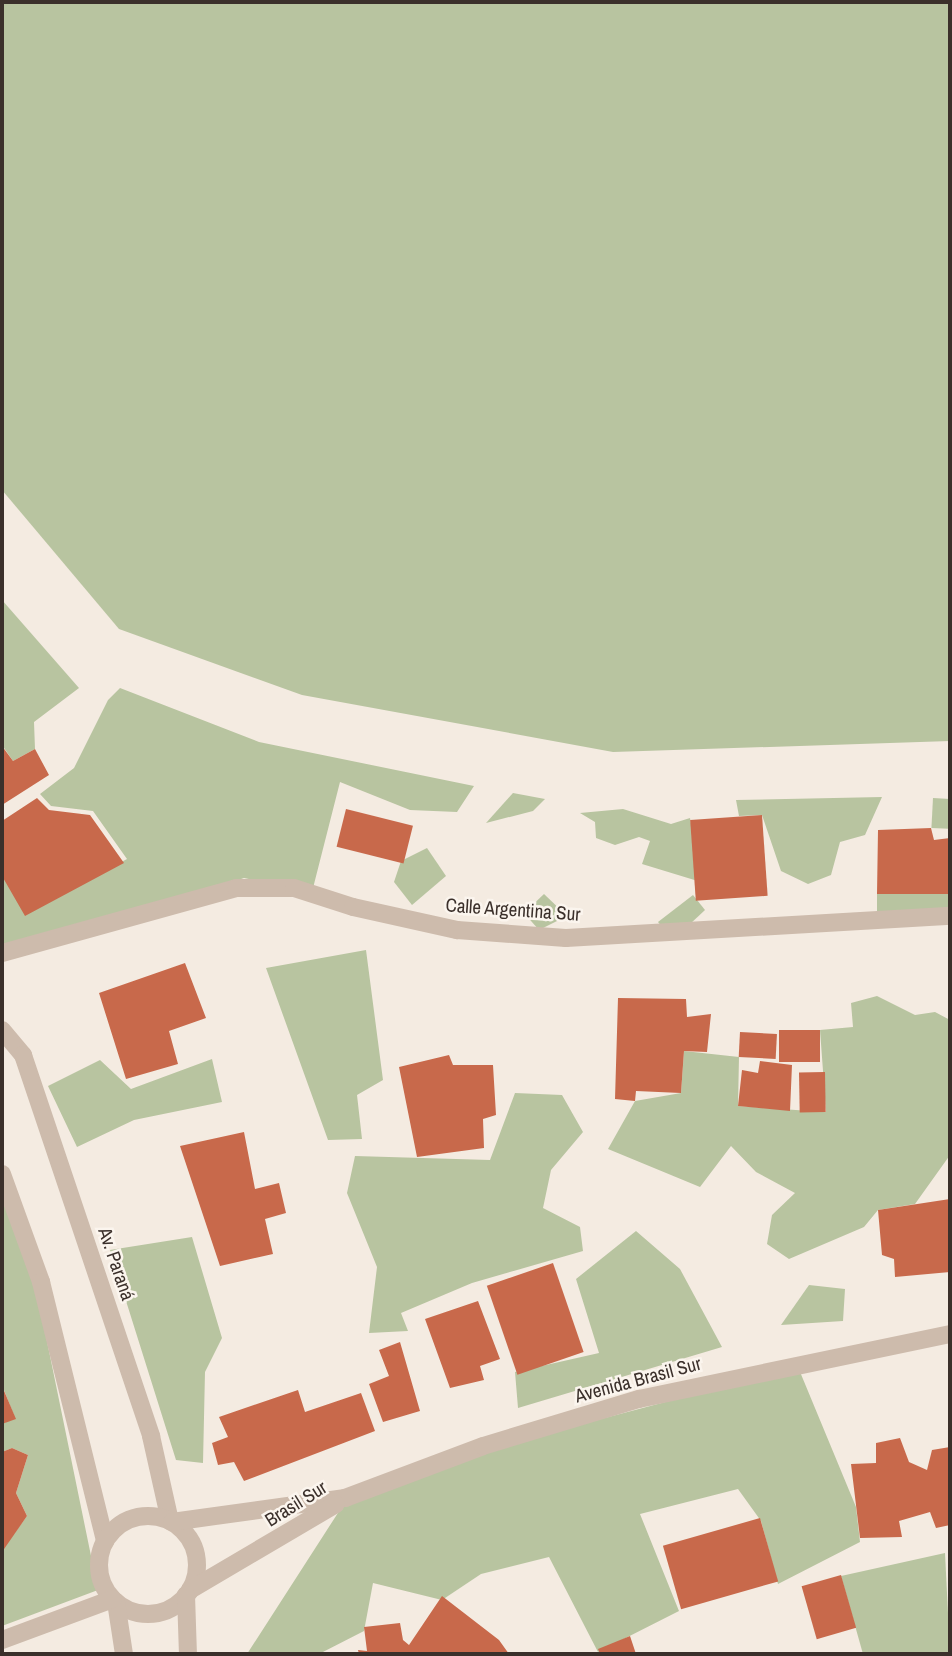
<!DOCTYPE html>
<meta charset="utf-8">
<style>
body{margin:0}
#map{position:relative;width:952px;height:1656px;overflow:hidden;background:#f4ebe1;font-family:"Archivo Narrow",sans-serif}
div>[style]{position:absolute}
.green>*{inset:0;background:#b8c4a0;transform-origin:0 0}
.building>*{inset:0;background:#c8694b;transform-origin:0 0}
.minor>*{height:18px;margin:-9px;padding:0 9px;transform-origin:9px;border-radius:9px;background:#cdbbac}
.minor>.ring{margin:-9px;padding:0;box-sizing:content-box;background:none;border:18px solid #cdbbac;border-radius:50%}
span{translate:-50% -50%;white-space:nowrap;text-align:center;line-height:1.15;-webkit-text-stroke:5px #fbf5ee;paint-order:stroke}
.street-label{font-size:19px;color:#3b302b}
.frame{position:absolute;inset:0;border:4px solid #3b302b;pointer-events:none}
</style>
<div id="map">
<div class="green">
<i style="clip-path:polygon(2px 2px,950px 2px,950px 741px,613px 752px,302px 695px,119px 629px,2px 490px)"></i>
<i style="clip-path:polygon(2px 600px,79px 688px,34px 722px,35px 749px,13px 761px,2px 745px)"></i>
<i style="clip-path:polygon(120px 688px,259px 742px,474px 786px,457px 812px,410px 810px,340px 782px,312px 892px,244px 878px,2px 961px,2px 868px,28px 912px,127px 859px,93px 811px,51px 806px,40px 794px,74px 768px,108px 700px)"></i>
<i style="clip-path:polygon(513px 793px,545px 799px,533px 811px,486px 823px)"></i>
<i style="clip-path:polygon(882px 797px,865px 835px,840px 842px,831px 875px,808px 884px,781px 871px,762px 815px,739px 816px,736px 800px)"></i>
<i style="left:933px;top:798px;width:17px;height:30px;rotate:3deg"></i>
<i style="clip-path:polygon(623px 809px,671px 824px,690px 818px,701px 882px,642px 864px,650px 841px,639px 837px,615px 845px,596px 838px,595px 822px,580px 813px)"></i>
<i style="clip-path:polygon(427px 848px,446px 876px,412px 905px,394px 882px,401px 861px)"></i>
<i style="clip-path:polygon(544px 894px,567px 916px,539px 930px,524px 913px)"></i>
<i style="left:877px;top:894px;width:73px;height:27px"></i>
<i style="clip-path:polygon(693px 895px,705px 910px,673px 940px,658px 922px)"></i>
<i style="clip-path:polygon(366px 950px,383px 1080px,357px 1095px,362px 1139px,328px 1140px,266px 968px)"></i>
<i style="clip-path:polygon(877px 996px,915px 1015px,935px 1012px,950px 1020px,950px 1155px,915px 1204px,878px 1210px,864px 1227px,789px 1259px,767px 1244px,772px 1215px,795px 1193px,756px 1172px,731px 1146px,700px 1187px,608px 1149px,635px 1101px,681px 1093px,684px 1051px,739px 1057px,738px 1106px,826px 1112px,820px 1030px,853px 1027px,851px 1003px)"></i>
<i style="clip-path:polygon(212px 1059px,222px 1102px,134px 1120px,77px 1147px,48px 1086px,100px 1060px,131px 1089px)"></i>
<i style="clip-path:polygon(515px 1093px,562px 1095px,583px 1132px,551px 1170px,543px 1208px,580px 1227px,583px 1251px,472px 1283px,401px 1313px,408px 1331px,369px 1333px,377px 1267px,347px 1193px,355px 1156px,490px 1160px)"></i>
<i style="clip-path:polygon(2px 1165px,33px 1273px,98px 1590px,2px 1626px,2px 1550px,27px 1516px,16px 1493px,28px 1455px,12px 1448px,2px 1452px,2px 1424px,15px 1418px,2px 1385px)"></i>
<i style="clip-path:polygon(636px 1231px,680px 1269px,722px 1347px,518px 1408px,515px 1372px,599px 1353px,576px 1279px)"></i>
<i style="clip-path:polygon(192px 1237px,222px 1338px,205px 1372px,203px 1463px,176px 1460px,110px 1250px)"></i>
<i style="clip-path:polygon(809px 1285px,845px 1289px,843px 1321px,781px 1325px)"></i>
<i style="clip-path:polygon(798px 1367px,856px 1507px,860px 1542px,778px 1584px,761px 1521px,738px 1489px,640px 1514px,679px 1611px,598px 1652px,549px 1557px,481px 1574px,442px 1600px,373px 1583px,364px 1631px,319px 1654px,247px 1654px,345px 1502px,483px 1450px)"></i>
<i style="clip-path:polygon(945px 1553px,950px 1654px,863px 1654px,841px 1576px)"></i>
</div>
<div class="building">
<i style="clip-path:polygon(2px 746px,13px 761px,35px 749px,49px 775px,2px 805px)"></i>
<i style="clip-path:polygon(37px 798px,49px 810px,90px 815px,124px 863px,25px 916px,2px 876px,2px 821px)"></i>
<i style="left:346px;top:809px;width:69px;height:39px;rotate:14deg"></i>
<i style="left:762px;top:815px;width:81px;height:72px;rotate:86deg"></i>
<i style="clip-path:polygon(931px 828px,934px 840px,950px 838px,950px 894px,877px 894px,878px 830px)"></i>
<i style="clip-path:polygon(185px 963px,206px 1018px,169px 1031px,178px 1064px,126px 1079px,99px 993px)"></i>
<i style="clip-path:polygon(618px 998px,686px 999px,687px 1017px,711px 1014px,707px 1052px,684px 1051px,681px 1093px,636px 1091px,635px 1101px,615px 1099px)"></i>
<i style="left:779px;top:1030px;width:41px;height:32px"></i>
<i style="left:740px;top:1032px;width:37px;height:25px;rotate:3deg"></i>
<i style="clip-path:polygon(449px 1055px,453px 1065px,493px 1065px,496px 1115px,483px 1119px,484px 1148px,417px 1157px,399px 1067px)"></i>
<i style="clip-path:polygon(760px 1061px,792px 1065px,790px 1111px,738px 1106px,742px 1070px,758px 1073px)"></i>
<i style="left:825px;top:1072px;width:40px;height:26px;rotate:89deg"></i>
<i style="clip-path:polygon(244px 1132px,255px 1189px,279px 1183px,286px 1213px,265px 1219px,273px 1254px,220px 1266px,180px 1146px)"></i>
<i style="clip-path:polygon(950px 1199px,950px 1272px,895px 1277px,894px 1259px,882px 1255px,878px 1210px)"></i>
<i style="left:553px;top:1263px;width:94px;height:70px;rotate:71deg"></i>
<i style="clip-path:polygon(478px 1301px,500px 1359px,480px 1366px,484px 1380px,450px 1388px,425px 1319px)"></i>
<i style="clip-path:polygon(400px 1342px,420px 1411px,383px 1422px,369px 1384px,389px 1376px,379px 1350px)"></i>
<i style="clip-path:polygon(2px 1386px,16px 1419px,2px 1424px)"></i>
<i style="clip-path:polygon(298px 1390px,305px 1412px,361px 1393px,375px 1431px,244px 1481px,234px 1462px,218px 1465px,212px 1443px,228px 1437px,219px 1417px)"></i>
<i style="clip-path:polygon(900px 1438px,909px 1462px,927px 1470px,932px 1450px,950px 1447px,950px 1525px,936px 1528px,930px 1512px,899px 1521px,902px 1537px,860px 1538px,851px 1464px,876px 1463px,876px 1443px)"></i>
<i style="clip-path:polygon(12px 1448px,28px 1455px,16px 1493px,27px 1516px,2px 1552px,2px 1452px)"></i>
<i style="left:760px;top:1518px;width:66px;height:101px;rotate:74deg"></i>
<i style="left:841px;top:1575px;width:55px;height:41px;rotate:74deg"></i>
<i style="clip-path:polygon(442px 1596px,499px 1640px,509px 1654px,359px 1654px,358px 1650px,367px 1651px,364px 1627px,400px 1623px,403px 1640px,409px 1645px)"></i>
<i style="clip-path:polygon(630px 1636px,636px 1654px,600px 1654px,598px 1649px)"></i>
</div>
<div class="minor">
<i style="left:2px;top:953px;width:243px;rotate:-15.5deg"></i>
<i style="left:236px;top:888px;width:58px"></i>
<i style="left:294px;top:888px;width:62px;rotate:17.9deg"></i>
<i style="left:353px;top:907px;width:107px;rotate:12.5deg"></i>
<i style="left:457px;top:930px;width:109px;rotate:4.2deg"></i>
<i style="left:566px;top:938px;width:385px;rotate:-3.3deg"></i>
<i style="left:2px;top:1030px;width:33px;rotate:50deg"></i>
<i style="left:23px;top:1055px;width:402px;rotate:71.4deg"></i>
<i style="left:151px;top:1436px;width:87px;rotate:77.4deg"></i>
<i style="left:2px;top:1174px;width:115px;rotate:70.1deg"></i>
<i style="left:41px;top:1282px;width:267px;rotate:76.1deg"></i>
<i class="ring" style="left:99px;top:1516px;width:80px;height:80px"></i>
<i style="left:172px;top:1522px;width:175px;rotate:-7.9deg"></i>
<i style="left:345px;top:1498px;width:147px;rotate:-20.6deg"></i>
<i style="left:483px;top:1446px;width:163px;rotate:-16.8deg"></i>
<i style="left:639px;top:1399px;width:318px;rotate:-11.8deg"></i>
<i style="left:190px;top:1590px;width:169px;rotate:-30.5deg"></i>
<i style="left:186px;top:1595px;width:59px;rotate:88.1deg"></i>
<i style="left:116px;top:1602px;width:53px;rotate:81.3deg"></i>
<i style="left:2px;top:1640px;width:118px;rotate:-20.3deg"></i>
</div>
<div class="street-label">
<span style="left:513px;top:910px;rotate:4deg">Calle Argentina Sur</span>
<span style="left:116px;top:1264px;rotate:71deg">Av. Paraná</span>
<span style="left:638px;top:1380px;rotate:-15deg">Avenida Brasil Sur</span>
<span style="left:296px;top:1504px;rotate:-32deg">Brasil Sur</span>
</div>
<div class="frame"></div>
</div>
